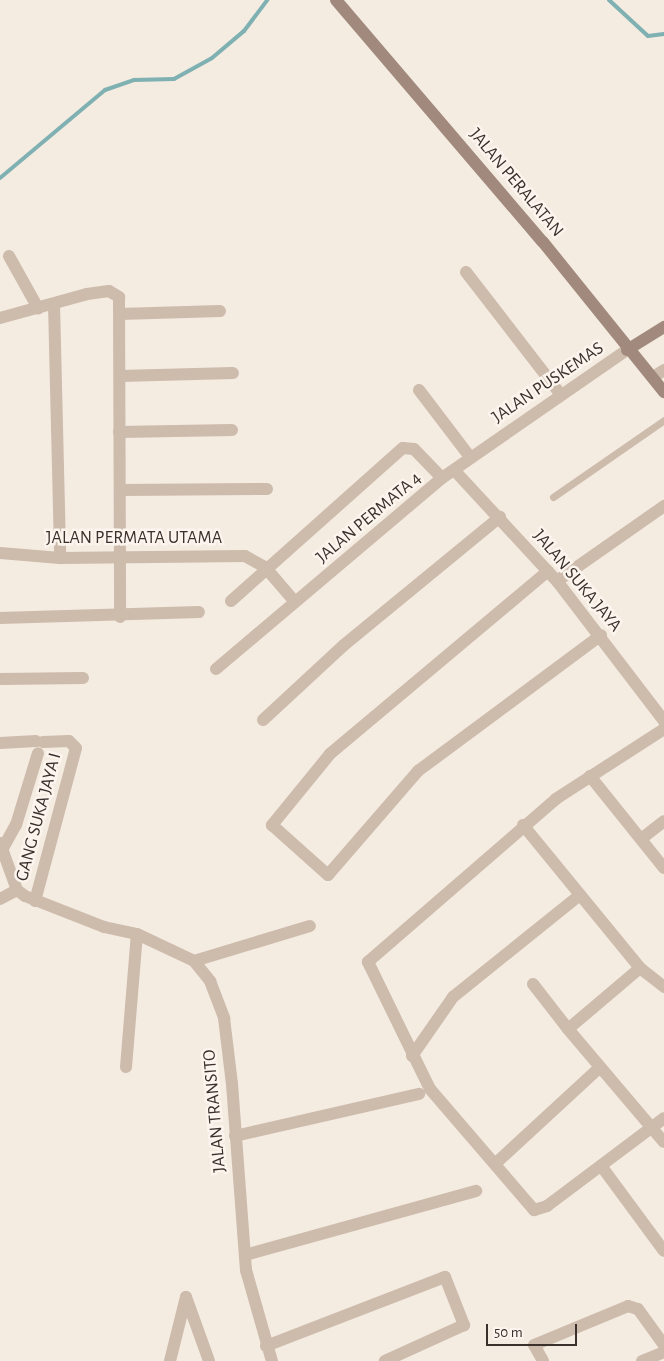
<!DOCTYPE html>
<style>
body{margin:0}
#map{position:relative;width:664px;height:1361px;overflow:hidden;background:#f4ebe1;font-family:"Alegreya Sans",sans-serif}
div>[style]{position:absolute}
.stream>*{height:4px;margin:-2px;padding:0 2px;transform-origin:2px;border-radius:2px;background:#7fb0b2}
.lane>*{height:7px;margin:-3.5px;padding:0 3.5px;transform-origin:3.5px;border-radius:3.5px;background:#cdbbac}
.street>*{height:12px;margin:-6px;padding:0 6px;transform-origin:6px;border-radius:6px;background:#cdbbac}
.secondary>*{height:12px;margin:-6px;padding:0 6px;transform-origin:6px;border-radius:6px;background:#a18a7d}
span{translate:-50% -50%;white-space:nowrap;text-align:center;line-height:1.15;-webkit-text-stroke:5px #fbf5ee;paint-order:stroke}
.street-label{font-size:18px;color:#3b302b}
.scale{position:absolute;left:486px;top:1324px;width:91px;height:22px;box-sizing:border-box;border:2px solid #3b302b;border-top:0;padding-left:6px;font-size:15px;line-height:18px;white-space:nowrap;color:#3b302b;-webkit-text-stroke:4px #fbf5ee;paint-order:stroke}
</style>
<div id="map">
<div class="stream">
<i style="left:609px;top:0;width:53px;rotate:42.7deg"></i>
<i style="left:648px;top:36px;width:16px;rotate:-7deg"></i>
<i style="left:0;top:178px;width:137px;rotate:-40deg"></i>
<i style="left:105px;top:90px;width:31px;rotate:-19deg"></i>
<i style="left:134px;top:80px;width:40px;rotate:-1.4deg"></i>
<i style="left:174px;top:79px;width:43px;rotate:-28.9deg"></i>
<i style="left:212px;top:58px;width:42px;rotate:-40.2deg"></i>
<i style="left:244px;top:31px;width:39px;rotate:-53deg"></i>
</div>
<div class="lane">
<i style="left:553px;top:497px;width:135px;rotate:-34.7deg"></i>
</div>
<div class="street">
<i style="left:9px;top:256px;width:60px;rotate:60.9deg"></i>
<i style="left:466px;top:272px;width:155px;rotate:52.3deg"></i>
<i style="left:54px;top:304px;width:254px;rotate:88.6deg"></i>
<i style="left:120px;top:314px;width:100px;rotate:-1.7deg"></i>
<i style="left:0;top:318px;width:90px;rotate:-15.4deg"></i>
<i style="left:87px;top:294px;width:22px;rotate:-8deg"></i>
<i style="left:109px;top:291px;width:12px;rotate:31deg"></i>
<i style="left:119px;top:297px;width:320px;rotate:89.8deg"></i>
<i style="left:120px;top:376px;width:113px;rotate:-1.5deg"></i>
<i style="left:653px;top:377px;width:13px;rotate:-32deg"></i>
<i style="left:419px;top:390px;width:84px;rotate:52.7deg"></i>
<i style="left:119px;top:432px;width:113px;rotate:-1deg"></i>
<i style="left:455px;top:471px;width:150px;rotate:47.2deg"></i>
<i style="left:557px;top:581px;width:176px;rotate:52.6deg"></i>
<i style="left:120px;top:490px;width:147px;rotate:-0.4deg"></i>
<i style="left:0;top:553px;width:60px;rotate:4.8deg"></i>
<i style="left:60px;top:558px;width:185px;rotate:-0.6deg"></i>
<i style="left:245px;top:556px;width:23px;rotate:29deg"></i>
<i style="left:265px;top:567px;width:46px;rotate:49.4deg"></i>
<i style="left:548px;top:571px;width:285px;rotate:140deg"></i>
<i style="left:330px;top:754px;width:92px;rotate:129.2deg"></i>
<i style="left:272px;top:825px;width:75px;rotate:41.8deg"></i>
<i style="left:328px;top:875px;width:138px;rotate:-49.1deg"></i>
<i style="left:418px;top:771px;width:228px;rotate:-36.6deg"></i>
<i style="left:557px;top:581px;width:131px;rotate:-35deg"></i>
<i style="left:231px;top:601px;width:230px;rotate:-41.7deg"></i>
<i style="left:403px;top:448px;width:11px;rotate:5deg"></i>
<i style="left:414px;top:449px;width:40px;rotate:46deg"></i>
<i style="left:0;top:618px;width:199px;rotate:-1.7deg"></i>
<i style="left:216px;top:669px;width:296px;rotate:-40.2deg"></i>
<i style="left:442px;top:478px;width:225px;rotate:-34.7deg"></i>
<i style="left:0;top:679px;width:83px;rotate:-0.7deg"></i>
<i style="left:263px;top:720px;width:110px;rotate:-42.8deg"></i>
<i style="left:344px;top:645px;width:202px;rotate:-39.4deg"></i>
<i style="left:664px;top:729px;width:129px;rotate:147.1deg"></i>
<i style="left:556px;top:799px;width:249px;rotate:139.1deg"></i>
<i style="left:368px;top:962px;width:141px;rotate:64deg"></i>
<i style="left:430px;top:1089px;width:160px;rotate:49.3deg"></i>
<i style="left:534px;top:1210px;width:14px;rotate:-17deg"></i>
<i style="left:547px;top:1206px;width:146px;rotate:-36.9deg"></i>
<i style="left:0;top:743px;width:36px;rotate:-3deg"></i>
<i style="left:590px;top:776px;width:118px;rotate:51.2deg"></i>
<i style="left:523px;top:825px;width:185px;rotate:50.7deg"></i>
<i style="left:640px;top:968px;width:31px;rotate:38deg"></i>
<i style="left:641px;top:839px;width:29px;rotate:-38deg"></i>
<i style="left:0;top:843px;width:50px;rotate:70.1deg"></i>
<i style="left:17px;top:890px;width:10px;rotate:37deg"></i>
<i style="left:25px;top:896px;width:85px;rotate:21.4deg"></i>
<i style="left:104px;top:927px;width:34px;rotate:12deg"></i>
<i style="left:137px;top:934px;width:63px;rotate:25.3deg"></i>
<i style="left:194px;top:961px;width:26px;rotate:51deg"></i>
<i style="left:210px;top:981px;width:40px;rotate:69deg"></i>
<i style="left:224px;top:1018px;width:66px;rotate:83.1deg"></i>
<i style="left:232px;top:1084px;width:187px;rotate:85.7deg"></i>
<i style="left:246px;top:1270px;width:95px;rotate:74.1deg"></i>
<i style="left:3px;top:848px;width:26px;rotate:-61deg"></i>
<i style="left:16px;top:825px;width:75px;rotate:-73deg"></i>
<i style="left:0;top:899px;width:19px;rotate:-28deg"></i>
<i style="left:35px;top:901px;width:158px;rotate:-75deg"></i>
<i style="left:76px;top:748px;width:10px;rotate:-135deg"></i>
<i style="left:69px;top:741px;width:26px;rotate:178deg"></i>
<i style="left:194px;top:961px;width:121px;rotate:-16.8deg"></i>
<i style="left:640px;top:968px;width:94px;rotate:139.7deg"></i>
<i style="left:568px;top:1029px;width:148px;rotate:49.7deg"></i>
<i style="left:533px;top:984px;width:57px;rotate:52.1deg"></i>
<i style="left:412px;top:1056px;width:72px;rotate:-55.2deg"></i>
<i style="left:453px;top:997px;width:163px;rotate:-38.8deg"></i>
<i style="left:126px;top:1067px;width:133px;rotate:-85.3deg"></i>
<i style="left:235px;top:1136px;width:189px;rotate:-12.9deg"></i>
<i style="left:495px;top:1164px;width:140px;rotate:-42.7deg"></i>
<i style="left:602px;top:1167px;width:104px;rotate:53.6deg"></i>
<i style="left:245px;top:1255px;width:240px;rotate:-15.5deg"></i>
<i style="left:186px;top:1297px;width:68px;rotate:70.2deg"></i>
<i style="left:266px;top:1346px;width:192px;rotate:-21.1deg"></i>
<i style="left:445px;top:1277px;width:52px;rotate:68.4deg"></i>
<i style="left:464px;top:1325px;width:87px;rotate:155.5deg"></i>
<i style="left:170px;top:1361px;width:66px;rotate:-76deg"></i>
<i style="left:543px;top:1361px;width:18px;rotate:-119deg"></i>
<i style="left:534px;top:1345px;width:102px;rotate:-22.5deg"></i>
<i style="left:628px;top:1306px;width:10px;rotate:17deg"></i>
<i style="left:638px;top:1309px;width:44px;rotate:54.2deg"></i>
<i style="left:642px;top:1361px;width:24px;rotate:-22deg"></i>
</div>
<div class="secondary">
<i style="left:336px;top:0;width:318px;rotate:49.5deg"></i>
<i style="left:543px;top:242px;width:193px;rotate:51.1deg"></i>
<i style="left:627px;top:350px;width:44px;rotate:-31.9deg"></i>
</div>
<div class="street-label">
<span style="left:516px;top:183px;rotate:50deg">JALAN PERALATAN</span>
<span style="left:548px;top:383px;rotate:-34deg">JALAN PUSKEMAS</span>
<span style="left:369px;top:518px;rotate:-40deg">JALAN PERMATA 4</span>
<span style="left:134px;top:538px">JALAN PERMATA UTAMA</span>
<span style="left:577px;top:581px;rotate:50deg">JALAN SUKA JAYA</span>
<span style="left:39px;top:817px;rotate:-75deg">GANG SUKA JAYA I</span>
<span style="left:215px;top:1111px;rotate:-95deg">JALAN TRANSITO</span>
</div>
<div class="scale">50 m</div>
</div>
